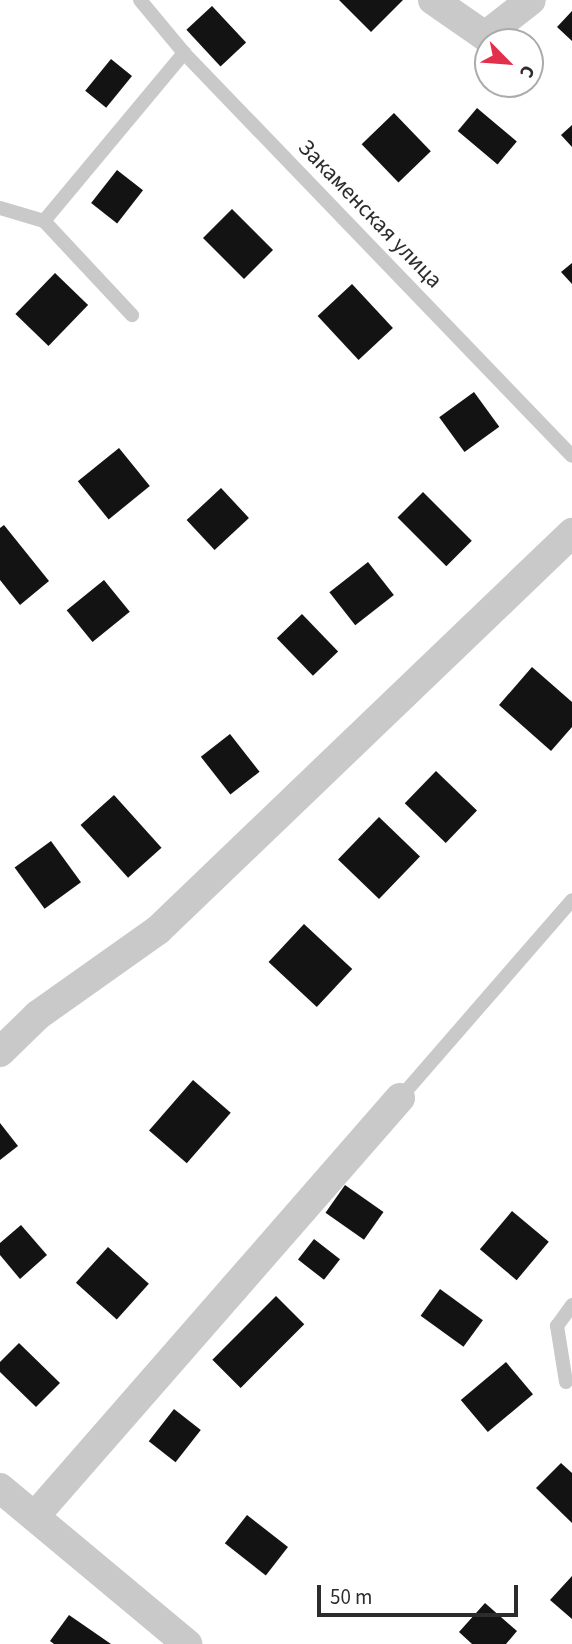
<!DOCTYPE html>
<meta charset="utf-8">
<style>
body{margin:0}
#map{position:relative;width:572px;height:1644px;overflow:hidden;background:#fff;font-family:"Source Sans 3",sans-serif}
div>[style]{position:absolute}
.building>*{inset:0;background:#131313;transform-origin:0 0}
.lane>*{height:14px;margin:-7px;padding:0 7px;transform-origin:7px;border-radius:7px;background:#c9c9c9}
.street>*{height:30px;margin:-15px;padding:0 15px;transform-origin:15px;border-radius:15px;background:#c9c9c9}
span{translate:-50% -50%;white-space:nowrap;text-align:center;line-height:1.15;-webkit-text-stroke:7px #fff;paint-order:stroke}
.street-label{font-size:23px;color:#2c2c2c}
.north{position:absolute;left:474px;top:28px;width:70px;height:70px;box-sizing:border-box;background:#fff;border:2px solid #ababab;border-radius:50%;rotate:115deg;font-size:19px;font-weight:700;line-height:28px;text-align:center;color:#2c2c2c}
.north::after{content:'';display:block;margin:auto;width:24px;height:32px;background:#e22f4c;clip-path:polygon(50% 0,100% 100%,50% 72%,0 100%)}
.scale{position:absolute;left:317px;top:1585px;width:201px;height:32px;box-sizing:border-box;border:4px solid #2c2c2c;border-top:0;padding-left:9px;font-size:21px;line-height:24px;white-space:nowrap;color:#2c2c2c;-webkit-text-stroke:5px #fff;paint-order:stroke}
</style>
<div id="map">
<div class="building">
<i style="clip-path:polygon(339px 0,403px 0,371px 32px)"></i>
<i style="left:212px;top:6px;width:50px;height:35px;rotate:47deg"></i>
<i style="clip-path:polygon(572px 11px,572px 41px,557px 27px)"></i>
<i style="left:111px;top:59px;width:27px;height:41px;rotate:39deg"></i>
<i style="left:477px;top:108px;width:52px;height:30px;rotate:40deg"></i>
<i style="left:394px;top:113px;width:53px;height:45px;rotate:46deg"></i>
<i style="clip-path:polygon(572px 125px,572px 147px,561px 135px)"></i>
<i style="left:117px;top:170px;width:33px;height:42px;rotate:38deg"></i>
<i style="left:232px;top:209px;width:58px;height:41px;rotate:45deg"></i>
<i style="clip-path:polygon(572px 263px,572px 284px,561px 272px)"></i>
<i style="left:55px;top:273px;width:46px;height:57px;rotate:44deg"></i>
<i style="left:352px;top:284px;width:60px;height:47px;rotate:47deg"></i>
<i style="left:474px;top:392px;width:43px;height:43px;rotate:54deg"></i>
<i style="left:119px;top:448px;width:49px;height:53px;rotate:51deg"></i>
<i style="left:221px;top:488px;width:41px;height:47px;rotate:47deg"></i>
<i style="left:423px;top:492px;width:69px;height:36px;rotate:45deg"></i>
<i style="clip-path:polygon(4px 525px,49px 581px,20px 605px,0 580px,0 528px)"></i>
<i style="left:368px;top:562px;width:42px;height:49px;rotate:52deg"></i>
<i style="left:104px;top:580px;width:41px;height:48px;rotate:51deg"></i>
<i style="left:302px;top:614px;width:52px;height:35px;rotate:46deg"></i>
<i style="clip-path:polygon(532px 667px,572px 702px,572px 727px,551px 751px,499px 705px)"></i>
<i style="left:230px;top:734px;width:48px;height:37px;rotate:52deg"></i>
<i style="left:436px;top:771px;width:57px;height:45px;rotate:44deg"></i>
<i style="left:114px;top:795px;width:71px;height:45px;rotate:48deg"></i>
<i style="left:379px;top:817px;width:57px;height:59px;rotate:44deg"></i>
<i style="left:51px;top:841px;width:51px;height:45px;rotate:54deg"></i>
<i style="left:304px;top:924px;width:66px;height:52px;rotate:43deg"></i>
<i style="left:193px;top:1080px;width:50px;height:67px;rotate:41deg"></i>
<i style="clip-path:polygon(0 1123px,18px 1146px,0 1160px)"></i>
<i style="left:345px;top:1185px;width:47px;height:34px;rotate:35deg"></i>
<i style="left:512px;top:1211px;width:48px;height:50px;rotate:40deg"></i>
<i style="clip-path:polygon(21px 1225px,47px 1255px,20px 1279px,0 1255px,0 1243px)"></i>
<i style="left:314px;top:1239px;width:33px;height:26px;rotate:38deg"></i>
<i style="left:108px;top:1247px;width:55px;height:48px;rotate:42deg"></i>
<i style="left:440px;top:1289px;width:53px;height:33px;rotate:36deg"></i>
<i style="left:276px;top:1296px;width:40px;height:90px;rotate:45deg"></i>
<i style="clip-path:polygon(19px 1343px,60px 1383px,36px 1407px,0 1372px,0 1362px)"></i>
<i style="left:506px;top:1362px;width:42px;height:59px;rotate:50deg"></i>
<i style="left:174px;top:1409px;width:34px;height:41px;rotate:38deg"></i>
<i style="clip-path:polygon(561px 1463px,572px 1473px,572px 1523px,536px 1488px)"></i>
<i style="left:247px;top:1515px;width:52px;height:36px;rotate:38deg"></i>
<i style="clip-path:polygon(572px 1576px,572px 1619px,550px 1600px)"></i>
<i style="clip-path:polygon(485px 1603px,517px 1631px,506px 1644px,472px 1644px,459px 1632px)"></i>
<i style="clip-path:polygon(69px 1615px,111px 1644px,54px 1644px,50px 1641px)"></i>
</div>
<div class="lane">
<i style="left:140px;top:0;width:69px;rotate:50.3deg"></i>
<i style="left:184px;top:53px;width:559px;rotate:46.09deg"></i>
<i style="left:0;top:208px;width:46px;rotate:16.5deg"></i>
<i style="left:44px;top:221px;width:219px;rotate:-50.2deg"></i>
<i style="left:44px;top:221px;width:129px;rotate:46.9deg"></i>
<i style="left:400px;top:1098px;width:262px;rotate:-49deg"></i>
<i style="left:566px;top:1382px;width:57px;rotate:-99.1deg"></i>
<i style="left:557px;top:1326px;width:26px;rotate:-54deg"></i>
</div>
<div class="street">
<i style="left:433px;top:0;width:63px;rotate:34.7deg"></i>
<i style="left:485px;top:36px;width:58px;rotate:-38deg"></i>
<i style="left:0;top:1052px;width:53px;rotate:-44.2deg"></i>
<i style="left:38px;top:1015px;width:147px;rotate:-35.3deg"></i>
<i style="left:158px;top:930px;width:574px;rotate:-43.8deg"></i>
<i style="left:0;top:1488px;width:244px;rotate:39.8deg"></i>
<i style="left:35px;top:1516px;width:555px;rotate:-48.87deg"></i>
</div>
<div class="street-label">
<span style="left:370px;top:214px;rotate:46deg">Закаменская улица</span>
</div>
<div class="north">С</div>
<div class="scale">50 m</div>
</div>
